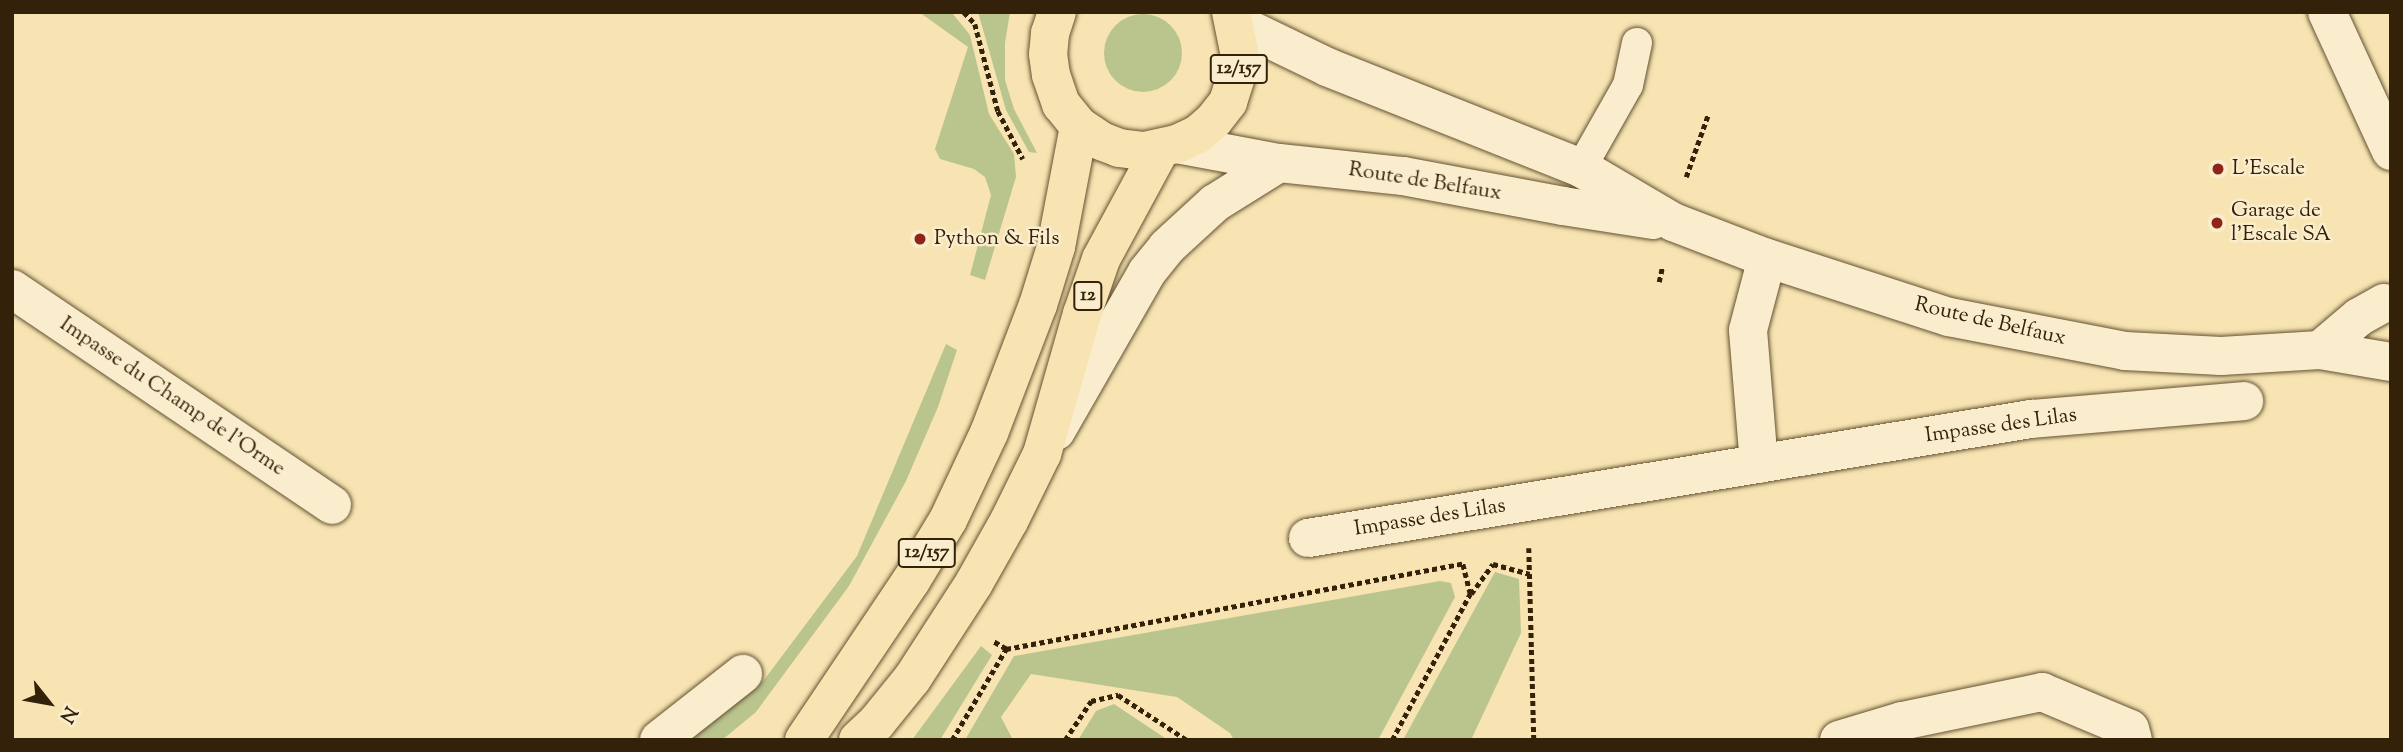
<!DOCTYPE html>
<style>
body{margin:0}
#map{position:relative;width:2403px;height:752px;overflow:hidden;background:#f7e4b2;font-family:"Sorts Mill Goudy",serif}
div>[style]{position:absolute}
.green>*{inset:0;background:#bac58e}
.round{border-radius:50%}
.path>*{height:4.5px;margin-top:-2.25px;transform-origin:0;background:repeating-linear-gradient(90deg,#342109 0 5px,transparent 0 8.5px)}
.roads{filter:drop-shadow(0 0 2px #655233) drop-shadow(0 0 2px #655233)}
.lane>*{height:30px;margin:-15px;padding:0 15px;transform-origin:15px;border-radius:15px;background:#faedcd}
.street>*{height:38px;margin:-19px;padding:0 19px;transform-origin:19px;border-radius:19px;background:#faedcd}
.secondary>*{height:38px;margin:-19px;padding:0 19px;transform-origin:19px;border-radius:19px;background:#faedcd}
.primary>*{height:38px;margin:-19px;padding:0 19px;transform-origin:19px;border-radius:19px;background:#f7e4b2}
.dots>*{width:19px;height:19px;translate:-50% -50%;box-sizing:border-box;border:4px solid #faedcd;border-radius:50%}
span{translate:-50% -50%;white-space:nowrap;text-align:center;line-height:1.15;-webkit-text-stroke:5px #faedcd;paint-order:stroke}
.shield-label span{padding:2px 5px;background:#faedcd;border:2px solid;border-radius:5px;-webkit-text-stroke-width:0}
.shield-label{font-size:19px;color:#342109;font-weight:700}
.poi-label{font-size:21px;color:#342109}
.left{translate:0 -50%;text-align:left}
.street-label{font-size:21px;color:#342109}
.frame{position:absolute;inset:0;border:14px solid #342109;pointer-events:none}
.north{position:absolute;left:14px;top:668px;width:70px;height:70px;-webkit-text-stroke:5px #faedcd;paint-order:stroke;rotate:121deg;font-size:19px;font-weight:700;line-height:28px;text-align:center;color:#342109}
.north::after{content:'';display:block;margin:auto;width:24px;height:32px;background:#342109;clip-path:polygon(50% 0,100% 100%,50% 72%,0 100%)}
</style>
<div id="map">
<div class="green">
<i style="clip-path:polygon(919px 12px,953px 14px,970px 35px,989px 114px,1014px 154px,1016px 177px,985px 280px,970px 275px,991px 195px,985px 177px,974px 169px,940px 159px,935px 149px,968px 47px)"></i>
<i style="clip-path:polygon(978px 12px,1010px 12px,1005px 43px,1005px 80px,1014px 109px,1037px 153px,1029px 152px,1006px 110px)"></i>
<i class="round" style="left:1104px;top:14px;width:78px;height:78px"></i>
<i style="clip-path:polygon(946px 344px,957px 350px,938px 407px,906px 481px,849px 586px,756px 712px,722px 740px,683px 740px,764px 680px,857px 556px)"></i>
<i style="clip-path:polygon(1495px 572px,1519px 579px,1521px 633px,1471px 740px,1403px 740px)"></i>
<i style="clip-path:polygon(1440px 581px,1451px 583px,1455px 597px,1378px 740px,1234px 740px,1230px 733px,1177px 697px,1031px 674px,1001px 717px,1013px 740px,965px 740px,1014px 656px)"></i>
<i style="clip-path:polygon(981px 646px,992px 655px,940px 740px,912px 740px)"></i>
<i style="clip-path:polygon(1114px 704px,1168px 740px,1078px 740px,1096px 711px)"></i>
</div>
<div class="path">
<i style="left:964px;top:12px;width:16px;rotate:47deg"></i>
<i style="left:975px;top:24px;width:90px;rotate:75.2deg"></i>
<i style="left:998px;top:111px;width:54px;rotate:62.5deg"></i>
<i style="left:1686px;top:177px;width:66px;rotate:-70.5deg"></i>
<i style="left:1659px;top:282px;width:14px;rotate:-78deg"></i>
<i style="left:1529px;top:548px;width:192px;rotate:88.5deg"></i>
<i style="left:1471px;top:594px;width:37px;rotate:-54deg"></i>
<i style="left:1493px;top:564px;width:38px;rotate:15deg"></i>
<i style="left:1006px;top:649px;width:464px;rotate:-10.6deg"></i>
<i style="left:952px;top:740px;width:106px;rotate:-59.3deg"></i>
<i style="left:1006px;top:649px;width:16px;rotate:-150deg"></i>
<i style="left:1065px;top:740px;width:47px;rotate:-56.3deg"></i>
<i style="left:1091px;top:701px;width:28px;rotate:-13deg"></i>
<i style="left:1118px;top:695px;width:82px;rotate:33.1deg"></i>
<i style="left:1392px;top:740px;width:166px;rotate:-61.9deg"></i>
<i style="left:1470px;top:594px;width:33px;rotate:-104deg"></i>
</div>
<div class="roads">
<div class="lane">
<i style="left:1581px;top:168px;width:95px;rotate:-60.5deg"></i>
<i style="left:1628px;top:85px;width:43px;rotate:-77.9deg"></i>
</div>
<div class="street">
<i style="left:2327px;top:12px;width:153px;rotate:65.3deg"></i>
<i style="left:12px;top:289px;width:386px;rotate:34deg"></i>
<i style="left:1759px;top:464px;width:134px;rotate:-94.7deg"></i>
<i style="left:1748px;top:330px;width:74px;rotate:-75.2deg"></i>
<i style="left:1308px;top:538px;width:733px;rotate:-9.35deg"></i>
<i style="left:2031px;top:419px;width:214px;rotate:-4.8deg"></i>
<i style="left:659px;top:740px;width:107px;rotate:-38.2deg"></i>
<i style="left:1839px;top:740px;width:66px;rotate:-16.8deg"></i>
<i style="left:1902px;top:721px;width:143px;rotate:-11.7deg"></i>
<i style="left:2042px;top:692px;width:95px;rotate:22.8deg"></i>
<i style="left:2130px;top:729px;width:11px;rotate:75deg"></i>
</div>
<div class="secondary">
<i style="left:1236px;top:23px;width:101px;rotate:25.8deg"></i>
<i style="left:1327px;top:67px;width:273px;rotate:21.7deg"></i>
<i style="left:1581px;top:168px;width:107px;rotate:30.4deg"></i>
<i style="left:1673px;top:222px;width:101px;rotate:21deg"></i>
<i style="left:1767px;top:258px;width:191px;rotate:18deg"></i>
<i style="left:1949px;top:317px;width:179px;rotate:10.9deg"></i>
<i style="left:2125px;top:351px;width:96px;rotate:3deg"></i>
<i style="left:2221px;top:356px;width:99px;rotate:-3.5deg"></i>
<i style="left:2320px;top:350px;width:72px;rotate:9.6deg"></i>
<i style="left:1177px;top:144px;width:104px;rotate:10.6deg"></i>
<i style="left:1279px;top:163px;width:125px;rotate:6deg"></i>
<i style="left:1403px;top:176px;width:163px;rotate:10.6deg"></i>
<i style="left:1563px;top:206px;width:91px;rotate:8.8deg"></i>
<i style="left:2320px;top:350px;width:51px;rotate:-40.2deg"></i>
<i style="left:2359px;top:317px;width:29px;rotate:-29deg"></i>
<i style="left:1056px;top:431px;width:183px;rotate:-60.2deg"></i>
<i style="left:1147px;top:272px;width:32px;rotate:-51deg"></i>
<i style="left:1167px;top:247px;width:65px;rotate:-42.5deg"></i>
<i style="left:1215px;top:203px;width:75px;rotate:-32deg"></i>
</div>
<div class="primary">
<i style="left:1057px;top:12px;width:22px;rotate:108deg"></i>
<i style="left:1050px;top:33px;width:21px;rotate:95deg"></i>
<i style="left:1048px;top:54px;width:21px;rotate:82deg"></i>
<i style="left:1051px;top:75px;width:31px;rotate:71deg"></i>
<i style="left:1061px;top:104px;width:28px;rotate:51deg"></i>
<i style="left:1079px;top:126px;width:27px;rotate:34deg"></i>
<i style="left:1101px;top:141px;width:19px;rotate:21deg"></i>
<i style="left:1119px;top:148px;width:25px;rotate:7deg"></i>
<i style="left:1144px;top:151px;width:34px;rotate:-12deg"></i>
<i style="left:1177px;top:144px;width:23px;rotate:-25deg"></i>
<i style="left:1198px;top:134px;width:21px;rotate:-41deg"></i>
<i style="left:1214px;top:120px;width:23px;rotate:-52deg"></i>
<i style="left:1228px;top:102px;width:43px;rotate:-72.4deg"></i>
<i style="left:1241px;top:61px;width:50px;rotate:-101.5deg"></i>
<i style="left:804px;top:740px;width:192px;rotate:-56.1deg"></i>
<i style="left:911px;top:581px;width:71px;rotate:-58.8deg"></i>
<i style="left:948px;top:520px;width:96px;rotate:-64.8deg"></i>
<i style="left:989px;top:433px;width:137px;rotate:-69.1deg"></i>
<i style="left:1038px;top:305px;width:61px;rotate:-72.8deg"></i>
<i style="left:1056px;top:247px;width:123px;rotate:-79.2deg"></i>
<i style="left:858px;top:740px;width:26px;rotate:-43deg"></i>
<i style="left:877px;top:722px;width:55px;rotate:-50.9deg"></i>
<i style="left:912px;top:679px;width:114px;rotate:-57.1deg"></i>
<i style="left:974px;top:583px;width:71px;rotate:-60.6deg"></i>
<i style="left:1009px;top:521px;width:75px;rotate:-63.8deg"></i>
<i style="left:1042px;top:454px;width:146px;rotate:-74.1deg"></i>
<i style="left:1082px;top:314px;width:58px;rotate:-70.9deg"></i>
<i style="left:1101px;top:259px;width:126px;rotate:-61.6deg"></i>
</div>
</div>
<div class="dots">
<i style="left:2218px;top:169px;background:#8f2418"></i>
<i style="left:2217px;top:223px;background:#8f2418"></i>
<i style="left:920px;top:239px;background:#8f2418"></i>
</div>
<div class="shield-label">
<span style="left:1239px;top:69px">12/157</span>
<span style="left:1088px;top:296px">12</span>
<span style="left:927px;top:553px">12/157</span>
</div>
<div class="poi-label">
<span class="left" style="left:2232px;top:169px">L'Escale</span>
<span class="left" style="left:2231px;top:223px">Garage de<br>l'Escale SA</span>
<span class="left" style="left:934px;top:239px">Python &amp; Fils</span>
</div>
<div class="street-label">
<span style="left:1425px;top:182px;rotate:9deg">Route de Belfaux</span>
<span style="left:1990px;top:322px;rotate:13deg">Route de Belfaux</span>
<span style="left:172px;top:397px;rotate:34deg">Impasse du Champ de l'Orme</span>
<span style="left:2001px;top:426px;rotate:-8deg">Impasse des Lilas</span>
<span style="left:1430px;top:518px;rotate:-9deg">Impasse des Lilas</span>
</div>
<div class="frame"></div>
<div class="north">N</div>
</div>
